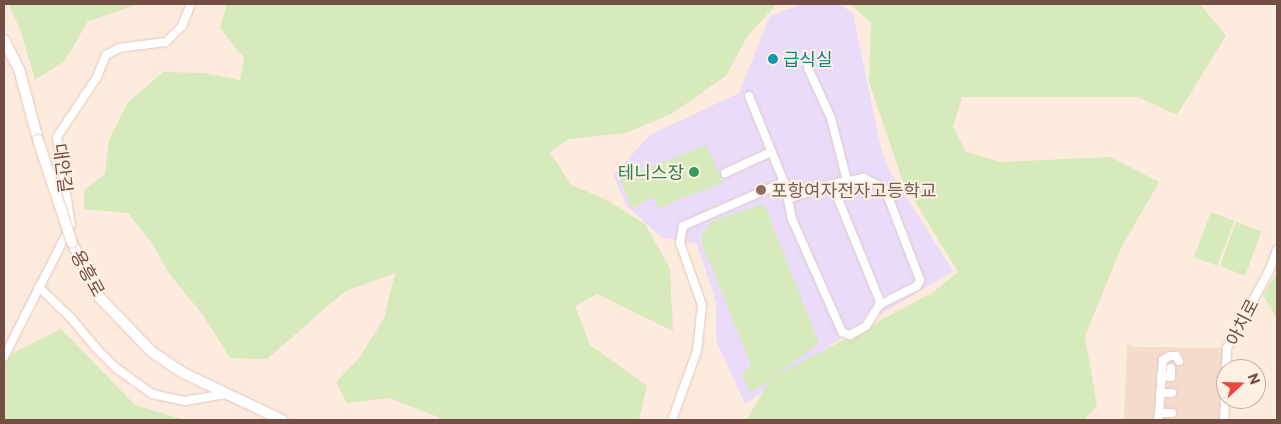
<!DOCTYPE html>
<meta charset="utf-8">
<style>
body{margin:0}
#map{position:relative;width:1281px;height:424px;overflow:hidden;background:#fdebdd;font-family:Commissioner,"Noto Sans KR",sans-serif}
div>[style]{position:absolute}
.residential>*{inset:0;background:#f5dbcc}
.education>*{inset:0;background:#e9dbf9}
.green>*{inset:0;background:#d6eabc;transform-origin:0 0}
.roads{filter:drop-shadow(0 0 1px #e3c8bd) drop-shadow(0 0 1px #e3c8bd)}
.street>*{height:8px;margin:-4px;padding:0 4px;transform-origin:4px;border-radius:4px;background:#fff}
.secondary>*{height:10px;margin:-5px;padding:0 5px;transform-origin:5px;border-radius:5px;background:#fff}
.bridges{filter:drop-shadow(0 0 1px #e8c7b9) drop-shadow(0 0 1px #e8c7b9)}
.secondary-bridge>*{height:10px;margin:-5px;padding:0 5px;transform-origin:5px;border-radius:5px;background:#fff}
.dots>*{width:14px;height:14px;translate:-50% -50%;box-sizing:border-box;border:2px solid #fff0e4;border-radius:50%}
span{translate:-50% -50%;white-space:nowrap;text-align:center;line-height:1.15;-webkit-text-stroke:4px #fff0e4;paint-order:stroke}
.culture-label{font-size:18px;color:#0d838f}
.left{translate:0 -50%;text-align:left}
.street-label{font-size:18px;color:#734e45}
.leisure-label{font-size:18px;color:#27864d}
.right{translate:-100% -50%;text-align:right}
.education-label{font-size:18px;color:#785e54}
.frame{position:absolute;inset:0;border:5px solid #734e45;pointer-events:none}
.north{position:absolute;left:1216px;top:359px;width:50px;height:50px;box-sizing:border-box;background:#fff0e4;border:1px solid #c7afa4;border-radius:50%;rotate:69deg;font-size:14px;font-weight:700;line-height:20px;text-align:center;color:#734e45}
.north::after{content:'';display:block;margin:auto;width:18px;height:22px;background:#ec473d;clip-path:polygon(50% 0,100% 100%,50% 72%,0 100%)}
</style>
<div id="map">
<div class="residential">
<i style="clip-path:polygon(1127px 344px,1134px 347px,1227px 348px,1221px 420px,1124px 420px)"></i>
</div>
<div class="education">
<i style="clip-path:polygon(802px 4px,840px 4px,853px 14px,881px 148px,888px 168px,953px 271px,841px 338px,745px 404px,716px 340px,716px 302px,697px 244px,662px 238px,627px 206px,613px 175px,650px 135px,739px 93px,770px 16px)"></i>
</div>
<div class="green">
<i style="clip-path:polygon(8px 4px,139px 4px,88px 21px,64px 62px,35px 80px,20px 29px)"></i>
<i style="clip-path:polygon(227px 4px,777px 4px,748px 35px,726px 76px,671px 114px,626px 133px,569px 139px,550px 152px,571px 185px,605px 199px,645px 224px,670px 268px,673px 331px,597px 294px,575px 306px,590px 345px,647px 386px,639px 420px,441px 420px,438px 417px,390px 398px,347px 403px,336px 382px,360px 357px,384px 318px,395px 273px,344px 292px,267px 359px,230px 358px,203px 315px,171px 276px,151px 242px,128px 213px,84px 209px,84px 190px,105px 174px,109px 140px,128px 102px,163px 72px,203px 73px,240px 80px,244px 58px,220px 28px)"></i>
<i style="clip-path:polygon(850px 4px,1200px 4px,1226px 36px,1177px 115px,1138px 97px,962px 97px,953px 127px,966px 152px,1001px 162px,1111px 157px,1159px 182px,1121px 248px,1085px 336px,1097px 406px,1084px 420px,746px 420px,771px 379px,750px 393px,742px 375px,751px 365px,704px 249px,701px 235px,711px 222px,762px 204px,766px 209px,819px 343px,775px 376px,932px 293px,958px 272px,903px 182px,869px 82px,871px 23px)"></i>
<i style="clip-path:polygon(706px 145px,723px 183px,680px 199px,659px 209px,654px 197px,632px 208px,620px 179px)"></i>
<i style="left:1211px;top:212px;width:25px;height:48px;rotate:21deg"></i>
<i style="left:1236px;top:222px;width:27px;height:47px;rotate:20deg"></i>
<i style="clip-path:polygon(1277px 272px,1277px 319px,1263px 295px)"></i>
<i style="clip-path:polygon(61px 329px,135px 405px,185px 420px,4px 420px,4px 362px,9px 355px)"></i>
</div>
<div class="roads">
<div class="street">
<i style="left:808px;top:68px;width:55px;rotate:65.3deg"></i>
<i style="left:831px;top:118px;width:65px;rotate:75.7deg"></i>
<i style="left:749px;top:96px;width:93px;rotate:67.9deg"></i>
<i style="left:784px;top:182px;width:17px;rotate:77deg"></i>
<i style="left:788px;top:199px;width:20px;rotate:79deg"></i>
<i style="left:792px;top:219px;width:124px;rotate:66.1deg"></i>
<i style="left:842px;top:332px;width:9px;rotate:21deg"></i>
<i style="left:850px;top:335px;width:18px;rotate:-29deg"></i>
<i style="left:866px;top:326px;width:25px;rotate:-58deg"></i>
<i style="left:879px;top:305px;width:42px;rotate:-26.6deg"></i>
<i style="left:917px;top:286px;width:7px;rotate:-63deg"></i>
<i style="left:920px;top:280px;width:97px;rotate:-111deg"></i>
<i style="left:885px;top:189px;width:24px;rotate:-152deg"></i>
<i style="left:864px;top:178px;width:33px;rotate:169deg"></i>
<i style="left:832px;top:184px;width:46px;rotate:161.2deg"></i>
<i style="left:725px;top:173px;width:51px;rotate:-24.5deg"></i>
<i style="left:832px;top:184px;width:130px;rotate:67.8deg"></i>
<i style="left:39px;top:287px;width:45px;rotate:44.1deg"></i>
<i style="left:71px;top:318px;width:38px;rotate:50deg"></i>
<i style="left:95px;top:347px;width:30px;rotate:45deg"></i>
<i style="left:116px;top:368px;width:44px;rotate:35.8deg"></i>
<i style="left:152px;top:394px;width:34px;rotate:12deg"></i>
<i style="left:185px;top:401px;width:41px;rotate:-9.9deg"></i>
<i style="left:4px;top:357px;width:148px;rotate:-63.1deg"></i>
<i style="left:71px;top:225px;width:89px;rotate:-99deg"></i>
<i style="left:57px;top:137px;width:72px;rotate:-56.3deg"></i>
<i style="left:97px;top:77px;width:24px;rotate:-68deg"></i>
<i style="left:106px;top:55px;width:15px;rotate:-28deg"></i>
<i style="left:119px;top:48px;width:47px;rotate:-7.3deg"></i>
<i style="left:166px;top:42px;width:23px;rotate:-45deg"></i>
<i style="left:182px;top:26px;width:24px;rotate:-68deg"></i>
<i style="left:1226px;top:369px;width:21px;rotate:-87deg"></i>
<i style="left:1227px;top:348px;width:90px;rotate:-61.4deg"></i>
<i style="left:1270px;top:269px;width:20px;rotate:-70deg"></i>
<i style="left:1161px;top:376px;width:10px;rotate:6deg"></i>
<i style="left:1171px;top:377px;width:9px;rotate:-90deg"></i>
<i style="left:1160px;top:393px;width:12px"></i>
<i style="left:1159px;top:413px;width:53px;rotate:-85.7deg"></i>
<i style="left:1163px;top:360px;width:8px;rotate:-30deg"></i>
<i style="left:1170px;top:356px;width:6px"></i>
<i style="left:1176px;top:356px;width:6px;rotate:59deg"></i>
<i style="left:672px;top:420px;width:73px;rotate:-70.1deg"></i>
<i style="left:697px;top:351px;width:46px;rotate:-83.8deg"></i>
<i style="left:702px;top:305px;width:66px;rotate:-109.5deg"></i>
<i style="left:680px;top:243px;width:17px;rotate:-80deg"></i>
<i style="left:683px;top:226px;width:110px;rotate:-23.5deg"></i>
<i style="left:1158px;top:420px;width:7px;rotate:-82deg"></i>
<i style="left:1159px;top:413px;width:13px"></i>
<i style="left:1224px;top:420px;width:41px;rotate:-87.2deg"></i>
</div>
<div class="secondary">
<i style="left:4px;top:40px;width:33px;rotate:63deg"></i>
<i style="left:19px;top:69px;width:73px;rotate:75deg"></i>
<i style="left:72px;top:243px;width:62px;rotate:63deg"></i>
<i style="left:100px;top:298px;width:75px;rotate:46.1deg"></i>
<i style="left:152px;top:352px;width:37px;rotate:34deg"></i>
<i style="left:183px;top:373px;width:110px;rotate:25.4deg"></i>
</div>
</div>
<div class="bridges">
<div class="secondary-bridge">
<i style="left:38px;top:140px;width:108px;rotate:71.7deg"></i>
</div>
</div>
<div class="dots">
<i style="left:773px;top:59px;background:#0f9aa8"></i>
<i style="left:694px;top:172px;background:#2e9e5b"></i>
<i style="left:761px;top:190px;background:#8d6e63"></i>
</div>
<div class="culture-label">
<span class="left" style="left:783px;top:59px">급식실</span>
</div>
<div class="street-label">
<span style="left:63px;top:168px;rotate:83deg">대안길</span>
<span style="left:88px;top:273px;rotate:61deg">용흥로</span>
<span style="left:1242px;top:322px;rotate:-63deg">아치로</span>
</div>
<div class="leisure-label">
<span class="right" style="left:684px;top:172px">테니스장</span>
</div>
<div class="education-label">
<span class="left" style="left:771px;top:190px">포항여자전자고등학교</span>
</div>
<div class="frame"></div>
<div class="north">N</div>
</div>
